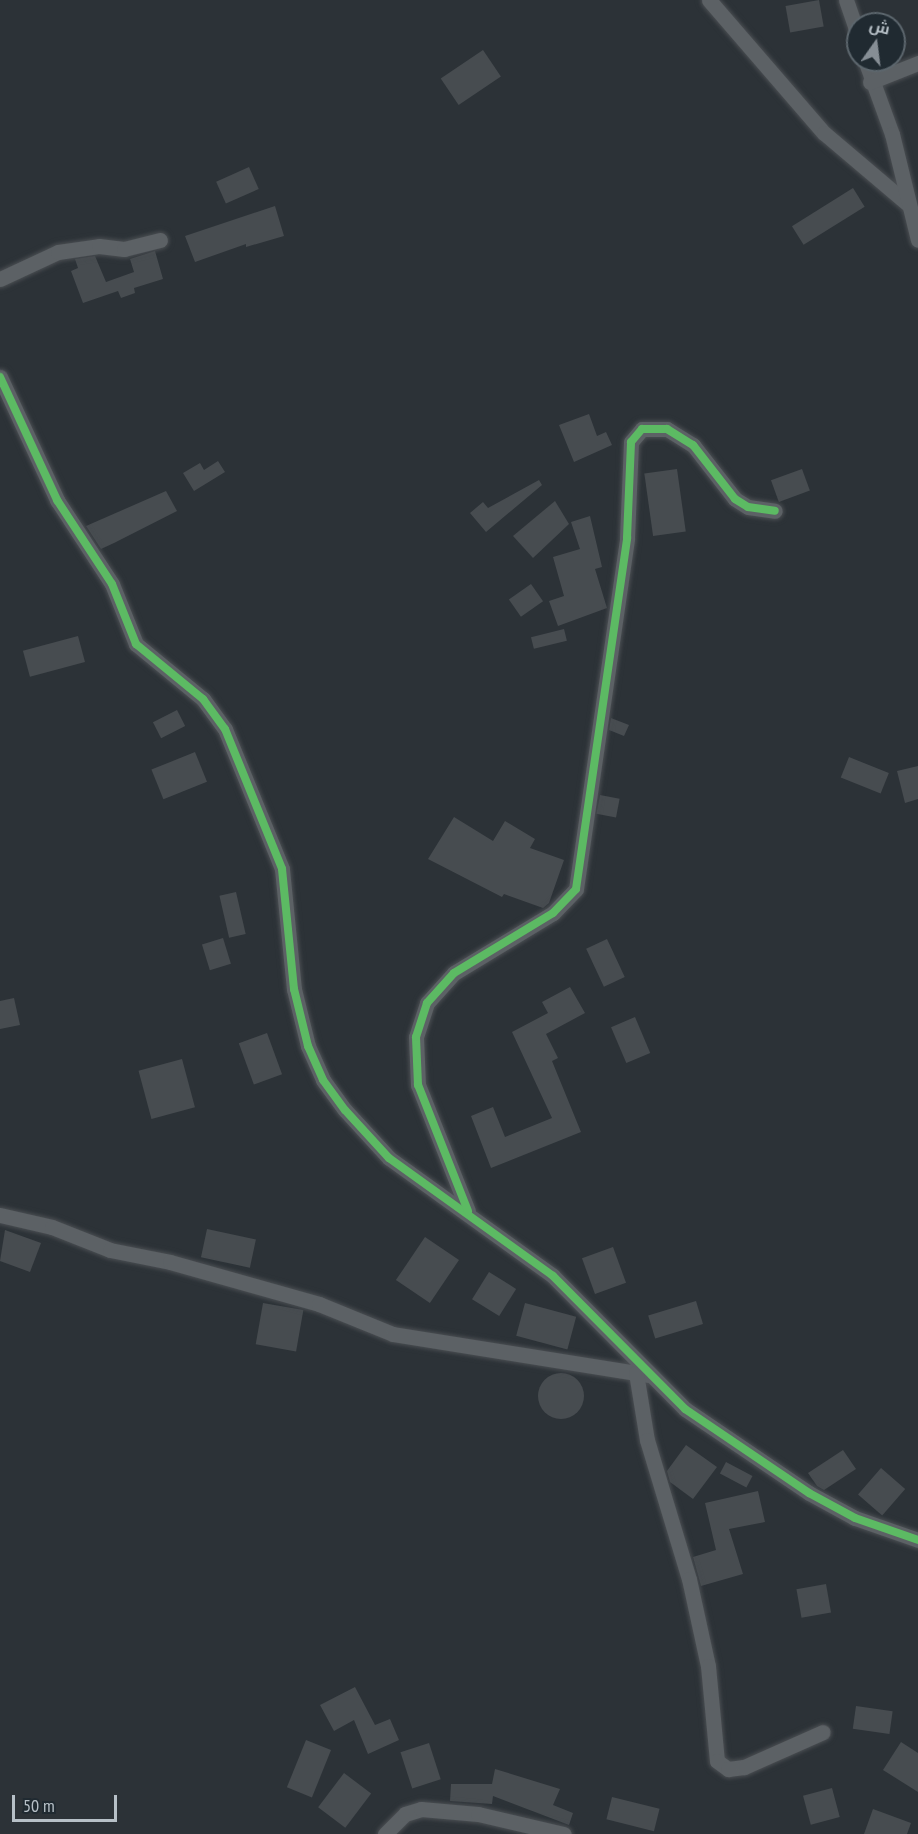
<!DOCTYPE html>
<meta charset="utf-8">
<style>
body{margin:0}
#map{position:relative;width:918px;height:1834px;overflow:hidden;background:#2c3237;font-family:"PT Sans Narrow",Cairo,sans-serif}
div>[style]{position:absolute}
.building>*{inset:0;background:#474c50;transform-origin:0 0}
.round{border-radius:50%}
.roads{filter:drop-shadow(0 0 2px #4a4e52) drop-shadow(0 0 2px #4a4e52)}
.minor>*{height:15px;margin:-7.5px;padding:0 7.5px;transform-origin:7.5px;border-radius:7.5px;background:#5c6165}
.cycleway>*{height:8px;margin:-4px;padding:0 4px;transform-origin:4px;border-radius:4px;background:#5cba63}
span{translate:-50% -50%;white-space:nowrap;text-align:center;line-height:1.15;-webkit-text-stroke:5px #202a31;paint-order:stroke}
.north{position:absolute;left:846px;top:12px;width:60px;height:60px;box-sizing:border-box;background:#202a31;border:2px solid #5c666d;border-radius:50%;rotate:14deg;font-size:16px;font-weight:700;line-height:24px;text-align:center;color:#b7c0c7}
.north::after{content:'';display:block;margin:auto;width:21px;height:27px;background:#868e95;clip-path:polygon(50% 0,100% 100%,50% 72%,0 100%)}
.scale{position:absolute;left:12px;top:1795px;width:105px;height:27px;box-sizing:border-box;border:3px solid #b7c0c7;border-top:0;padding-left:8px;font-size:18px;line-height:21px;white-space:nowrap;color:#b7c0c7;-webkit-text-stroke:4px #202a31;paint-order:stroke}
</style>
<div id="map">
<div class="building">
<i style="left:819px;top:0;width:27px;height:34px;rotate:80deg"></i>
<i style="left:483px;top:50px;width:32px;height:51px;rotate:56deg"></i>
<i style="left:249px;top:167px;width:24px;height:36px;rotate:66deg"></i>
<i style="left:853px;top:188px;width:22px;height:72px;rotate:58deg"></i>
<i style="clip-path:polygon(275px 206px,284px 236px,246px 247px,246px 244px,195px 262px,185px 236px)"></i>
<i style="clip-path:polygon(155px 251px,163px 279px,134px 288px,135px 293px,121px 298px,118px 291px,83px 303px,71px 271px,78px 268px,75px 259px,95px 256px,106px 282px,134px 272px,130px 259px)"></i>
<i style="clip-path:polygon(589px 414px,597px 436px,606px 432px,612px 445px,574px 462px,559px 425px)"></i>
<i style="clip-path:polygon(218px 461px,225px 472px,194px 491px,183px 473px,200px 463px,204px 470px)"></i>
<i style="left:677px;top:469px;width:63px;height:33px;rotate:82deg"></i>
<i style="left:802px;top:469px;width:23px;height:33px;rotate:70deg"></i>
<i style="clip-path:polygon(539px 480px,542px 485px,486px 532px,470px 513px,483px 502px,488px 508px)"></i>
<i style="clip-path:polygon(166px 491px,177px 511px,114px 543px,101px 549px,86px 526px)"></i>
<i style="clip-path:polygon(555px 501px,569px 524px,533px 558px,513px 536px)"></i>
<i style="clip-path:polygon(590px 516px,602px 567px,595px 569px,607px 608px,558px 626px,549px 601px,564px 596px,553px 557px,580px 549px,571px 522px)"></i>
<i style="left:531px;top:584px;width:21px;height:27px;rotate:55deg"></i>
<i style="left:564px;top:629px;width:12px;height:34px;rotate:76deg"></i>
<i style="left:78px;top:636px;width:27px;height:57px;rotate:75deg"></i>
<i style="left:177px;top:710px;width:18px;height:27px;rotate:63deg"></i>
<i style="clip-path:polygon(611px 718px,629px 725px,624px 736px,609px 730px)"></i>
<i style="left:195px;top:752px;width:32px;height:47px;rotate:68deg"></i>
<i style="left:849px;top:757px;width:43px;height:22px;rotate:22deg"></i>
<i style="clip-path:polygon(918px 766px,918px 799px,905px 803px,897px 771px)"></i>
<i style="left:600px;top:795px;width:20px;height:19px;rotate:11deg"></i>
<i style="clip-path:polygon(454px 817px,493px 841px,505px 821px,535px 839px,530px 848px,564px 860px,549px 903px,543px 908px,504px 894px,502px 897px,428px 859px)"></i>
<i style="left:236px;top:892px;width:43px;height:17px;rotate:77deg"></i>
<i style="left:223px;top:938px;width:27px;height:22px;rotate:73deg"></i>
<i style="left:607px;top:939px;width:42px;height:23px;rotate:65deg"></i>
<i style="clip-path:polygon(570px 987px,585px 1013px,546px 1034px,558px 1058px,552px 1061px,581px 1132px,491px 1168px,471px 1116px,493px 1107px,505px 1137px,552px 1118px,512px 1032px,548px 1013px,542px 1002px)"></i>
<i style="clip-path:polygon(14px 998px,20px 1025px,0 1029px,0 1001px)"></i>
<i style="left:635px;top:1017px;width:39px;height:26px;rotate:67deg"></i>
<i style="left:267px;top:1033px;width:44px;height:30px;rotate:70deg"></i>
<i style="left:182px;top:1059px;width:50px;height:45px;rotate:75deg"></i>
<i style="left:207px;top:1229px;width:50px;height:29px;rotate:12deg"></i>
<i style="clip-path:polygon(5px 1230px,41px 1243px,30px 1272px,0 1261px)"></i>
<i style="left:425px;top:1237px;width:41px;height:52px;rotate:34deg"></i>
<i style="left:613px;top:1247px;width:38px;height:33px;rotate:70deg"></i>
<i style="left:489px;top:1272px;width:32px;height:32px;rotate:32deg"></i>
<i style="left:696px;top:1301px;width:24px;height:50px;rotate:73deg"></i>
<i style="left:263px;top:1303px;width:41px;height:42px;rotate:10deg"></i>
<i style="left:525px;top:1303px;width:53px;height:34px;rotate:15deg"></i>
<i class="round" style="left:538px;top:1373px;width:46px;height:46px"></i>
<i style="clip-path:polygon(686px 1445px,717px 1467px,693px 1499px,670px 1482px,667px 1471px)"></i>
<i style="clip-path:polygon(843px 1450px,856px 1469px,824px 1490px,817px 1486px,808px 1473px)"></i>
<i style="left:726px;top:1462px;width:30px;height:13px;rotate:28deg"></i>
<i style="left:881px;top:1468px;width:32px;height:35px;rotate:41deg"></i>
<i style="clip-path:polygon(758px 1491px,765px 1522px,729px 1529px,743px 1574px,701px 1586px,693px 1557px,716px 1550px,705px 1503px)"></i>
<i style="left:826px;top:1584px;width:29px;height:30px;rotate:80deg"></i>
<i style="clip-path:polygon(355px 1687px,375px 1725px,390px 1719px,399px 1740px,368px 1754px,354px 1720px,334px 1731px,320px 1705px)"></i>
<i style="left:856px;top:1706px;width:37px;height:23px;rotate:8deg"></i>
<i style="left:306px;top:1740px;width:27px;height:51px;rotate:22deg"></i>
<i style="clip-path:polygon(901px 1742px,918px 1753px,918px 1792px,883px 1770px)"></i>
<i style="left:429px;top:1743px;width:38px;height:30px;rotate:72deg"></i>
<i style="clip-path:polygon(495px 1769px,560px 1789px,553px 1805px,573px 1813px,569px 1825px,493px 1796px,492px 1804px,450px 1801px,451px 1784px,492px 1784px)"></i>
<i style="left:344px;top:1773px;width:34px;height:43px;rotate:37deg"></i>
<i style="left:832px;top:1788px;width:30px;height:30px;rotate:75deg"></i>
<i style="left:612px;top:1797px;width:49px;height:23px;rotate:14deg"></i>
<i style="clip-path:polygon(873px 1809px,911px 1823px,907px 1834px,864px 1834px)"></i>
</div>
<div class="roads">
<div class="minor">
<i style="left:709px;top:0;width:176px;rotate:49.2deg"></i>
<i style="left:824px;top:133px;width:111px;rotate:40.3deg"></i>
<i style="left:846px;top:0;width:36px;rotate:71deg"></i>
<i style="left:865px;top:60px;width:79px;rotate:70deg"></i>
<i style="left:892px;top:134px;width:109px;rotate:76.2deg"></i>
<i style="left:870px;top:82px;width:52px;rotate:-21.6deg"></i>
<i style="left:0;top:279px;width:64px;rotate:-25deg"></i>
<i style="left:58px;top:252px;width:41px;rotate:-8.3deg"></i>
<i style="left:99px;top:246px;width:25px;rotate:7deg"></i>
<i style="left:124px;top:249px;width:37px;rotate:-14deg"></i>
<i style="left:0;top:377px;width:136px;rotate:65.1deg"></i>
<i style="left:57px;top:500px;width:100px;rotate:56.8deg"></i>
<i style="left:112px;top:584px;width:65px;rotate:68.2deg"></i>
<i style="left:136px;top:644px;width:87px;rotate:39.4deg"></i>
<i style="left:203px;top:699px;width:37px;rotate:54deg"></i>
<i style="left:225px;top:729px;width:151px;rotate:67.8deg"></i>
<i style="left:282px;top:869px;width:121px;rotate:84.3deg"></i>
<i style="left:294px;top:989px;width:59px;rotate:76.2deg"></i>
<i style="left:308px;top:1046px;width:37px;rotate:66deg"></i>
<i style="left:323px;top:1080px;width:37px;rotate:54deg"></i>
<i style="left:345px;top:1110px;width:65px;rotate:47.5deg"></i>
<i style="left:389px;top:1158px;width:202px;rotate:35.7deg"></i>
<i style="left:553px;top:1276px;width:187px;rotate:45.2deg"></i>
<i style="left:685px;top:1409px;width:150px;rotate:34.1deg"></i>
<i style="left:809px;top:1493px;width:52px;rotate:28.5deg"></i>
<i style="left:855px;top:1518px;width:67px;rotate:19.2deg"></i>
<i style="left:468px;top:1211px;width:136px;rotate:-111.6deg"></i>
<i style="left:418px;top:1085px;width:48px;rotate:-92.4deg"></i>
<i style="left:416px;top:1037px;width:36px;rotate:-72deg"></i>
<i style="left:427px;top:1003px;width:40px;rotate:-48deg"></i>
<i style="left:454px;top:973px;width:116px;rotate:-31.2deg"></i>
<i style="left:553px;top:913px;width:33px;rotate:-46deg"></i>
<i style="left:576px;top:889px;width:355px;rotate:-81.7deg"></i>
<i style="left:627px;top:538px;width:96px;rotate:-87.6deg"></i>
<i style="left:631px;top:442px;width:17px;rotate:-50deg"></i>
<i style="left:642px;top:429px;width:25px"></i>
<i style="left:667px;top:429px;width:31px;rotate:32deg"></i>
<i style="left:693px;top:445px;width:68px;rotate:52.1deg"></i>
<i style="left:735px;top:499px;width:15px;rotate:32deg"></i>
<i style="left:748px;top:507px;width:27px;rotate:8deg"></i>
<i style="left:0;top:1215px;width:53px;rotate:13deg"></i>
<i style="left:52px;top:1227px;width:62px;rotate:21.6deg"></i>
<i style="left:110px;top:1250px;width:61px;rotate:11.3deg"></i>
<i style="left:170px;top:1262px;width:155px;rotate:15.7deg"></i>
<i style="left:319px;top:1304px;width:80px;rotate:22.1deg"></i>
<i style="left:393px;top:1334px;width:258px;rotate:9.1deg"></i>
<i style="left:636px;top:1373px;width:68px;rotate:80.7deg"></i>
<i style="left:647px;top:1440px;width:145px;rotate:73.2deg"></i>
<i style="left:689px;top:1579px;width:89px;rotate:77.7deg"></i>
<i style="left:708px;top:1666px;width:95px;rotate:84.6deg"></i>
<i style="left:717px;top:1761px;width:14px;rotate:36deg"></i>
<i style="left:728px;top:1769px;width:16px;rotate:-7deg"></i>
<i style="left:744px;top:1767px;width:86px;rotate:-23.9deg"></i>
<i style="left:385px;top:1834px;width:28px;rotate:-45deg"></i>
<i style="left:405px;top:1814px;width:17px;rotate:-17deg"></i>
<i style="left:421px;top:1809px;width:57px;rotate:5deg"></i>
<i style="left:478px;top:1814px;width:88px;rotate:13.1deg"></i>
</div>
</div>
<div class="cycleway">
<i style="left:0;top:377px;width:136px;rotate:65.1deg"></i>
<i style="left:57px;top:500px;width:100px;rotate:56.8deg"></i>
<i style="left:112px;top:584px;width:65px;rotate:68.2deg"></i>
<i style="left:136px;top:644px;width:87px;rotate:39.4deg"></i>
<i style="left:203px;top:699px;width:37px;rotate:54deg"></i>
<i style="left:225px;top:729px;width:151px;rotate:67.8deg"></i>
<i style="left:282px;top:869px;width:121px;rotate:84.3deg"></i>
<i style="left:294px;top:989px;width:59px;rotate:76.2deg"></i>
<i style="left:308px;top:1046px;width:37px;rotate:66deg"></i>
<i style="left:323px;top:1080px;width:37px;rotate:54deg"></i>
<i style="left:345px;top:1110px;width:65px;rotate:47.5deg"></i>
<i style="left:389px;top:1158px;width:202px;rotate:35.7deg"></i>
<i style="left:553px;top:1276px;width:187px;rotate:45.2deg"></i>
<i style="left:685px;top:1409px;width:150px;rotate:34.1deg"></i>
<i style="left:809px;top:1493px;width:52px;rotate:28.5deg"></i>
<i style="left:855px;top:1518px;width:67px;rotate:19.2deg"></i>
<i style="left:468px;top:1211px;width:136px;rotate:-111.6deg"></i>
<i style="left:418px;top:1085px;width:48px;rotate:-92.4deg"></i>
<i style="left:416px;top:1037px;width:36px;rotate:-72deg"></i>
<i style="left:427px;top:1003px;width:40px;rotate:-48deg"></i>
<i style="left:454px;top:973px;width:116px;rotate:-31.2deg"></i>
<i style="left:553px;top:913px;width:33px;rotate:-46deg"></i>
<i style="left:576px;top:889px;width:355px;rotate:-81.7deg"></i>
<i style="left:627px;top:538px;width:96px;rotate:-87.6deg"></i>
<i style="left:631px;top:442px;width:17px;rotate:-50deg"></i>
<i style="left:642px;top:429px;width:25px"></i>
<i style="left:667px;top:429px;width:31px;rotate:32deg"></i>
<i style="left:693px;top:445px;width:68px;rotate:52.1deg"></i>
<i style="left:735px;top:499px;width:15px;rotate:32deg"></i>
<i style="left:748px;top:507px;width:27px;rotate:8deg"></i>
</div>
<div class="north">ش</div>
<div class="scale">50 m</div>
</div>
